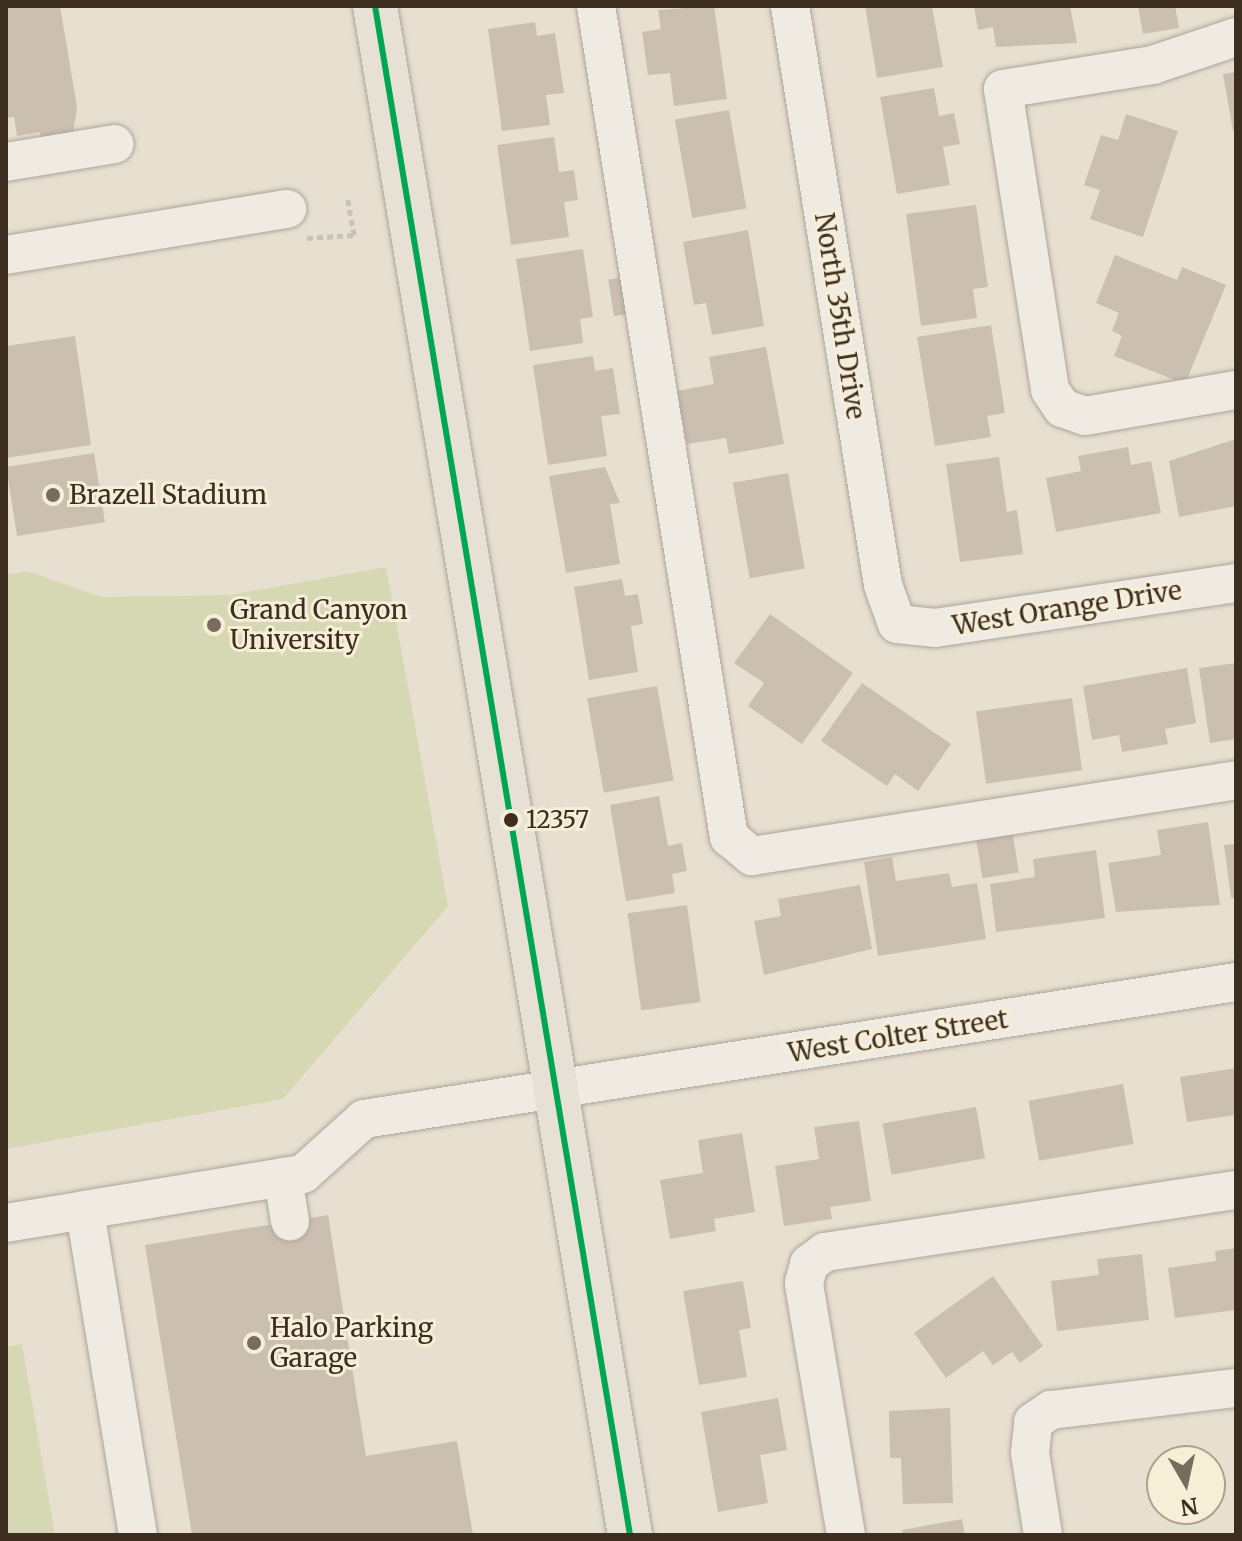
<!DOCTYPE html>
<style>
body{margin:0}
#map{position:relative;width:1242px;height:1541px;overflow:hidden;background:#e7e0d1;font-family:Merriweather,serif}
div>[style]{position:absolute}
.green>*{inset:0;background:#d6d7b3}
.building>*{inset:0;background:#cbbfb2;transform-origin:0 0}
.path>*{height:5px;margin-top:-2.5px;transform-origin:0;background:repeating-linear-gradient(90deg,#c8c2b9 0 6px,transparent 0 10px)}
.roads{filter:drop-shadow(0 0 2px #ada599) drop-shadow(0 0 2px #ada599)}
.minor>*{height:38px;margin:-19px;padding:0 19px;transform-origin:19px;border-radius:19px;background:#efebe3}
.major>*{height:44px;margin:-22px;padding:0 22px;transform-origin:22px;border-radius:22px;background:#e6e1d4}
.bus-1>*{height:6px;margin:-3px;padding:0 3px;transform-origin:3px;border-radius:3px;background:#00a651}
.dots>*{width:22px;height:22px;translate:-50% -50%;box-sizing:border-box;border:4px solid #f7eed8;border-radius:50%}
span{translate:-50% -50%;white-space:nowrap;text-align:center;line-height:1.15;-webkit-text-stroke:6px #f7eed8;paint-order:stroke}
.bus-label{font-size:24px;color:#3d2e20}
.left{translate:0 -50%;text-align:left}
.street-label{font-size:26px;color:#3d2e20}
.poi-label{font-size:26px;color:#3d2e20}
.frame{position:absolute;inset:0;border:8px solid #3d2e20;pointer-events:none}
.north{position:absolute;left:1146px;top:1445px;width:80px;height:80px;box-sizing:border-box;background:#f7eed8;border:2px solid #ada18e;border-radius:50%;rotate:171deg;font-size:22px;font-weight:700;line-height:32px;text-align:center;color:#3d2e20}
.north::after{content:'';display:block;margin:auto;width:28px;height:36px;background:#786c5e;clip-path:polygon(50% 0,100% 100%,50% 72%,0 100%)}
</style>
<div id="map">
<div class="green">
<i style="clip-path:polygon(386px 567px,448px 906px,283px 1099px,6px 1149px,6px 575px,27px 571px,101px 597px,230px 595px)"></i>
<i style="clip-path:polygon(22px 1344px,55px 1535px,6px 1535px,6px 1347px)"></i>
</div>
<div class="building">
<i style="clip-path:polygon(6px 6px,60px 6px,77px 107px,72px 141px,42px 145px,40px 132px,17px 136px,14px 117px,6px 118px)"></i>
<i style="clip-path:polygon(714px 6px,727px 99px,674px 106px,670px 73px,648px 75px,642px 32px,661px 29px,658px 10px)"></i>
<i style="clip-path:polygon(865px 6px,932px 6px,943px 67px,877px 78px)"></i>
<i style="clip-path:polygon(974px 6px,1070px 6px,1077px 43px,996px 47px,993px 27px,978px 30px)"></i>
<i style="clip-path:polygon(1138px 6px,1175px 6px,1179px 28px,1143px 34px)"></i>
<i style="clip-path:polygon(535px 22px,537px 36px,555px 33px,564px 93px,546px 95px,550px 125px,502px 131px,488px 29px)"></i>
<i style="clip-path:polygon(1236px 72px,1236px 130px,1233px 131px,1223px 74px)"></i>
<i style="clip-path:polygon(934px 88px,939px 116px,954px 113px,960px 144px,943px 147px,950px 185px,897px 194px,880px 97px)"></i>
<i style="left:729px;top:110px;width:100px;height:55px;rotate:80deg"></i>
<i style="clip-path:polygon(1126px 114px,1178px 131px,1143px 237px,1090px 219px,1100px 190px,1084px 185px,1101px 135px,1118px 140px)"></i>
<i style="clip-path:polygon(554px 137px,559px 172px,574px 170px,578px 200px,564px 202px,569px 237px,511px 245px,497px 145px)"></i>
<i style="clip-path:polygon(976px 205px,988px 287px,973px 289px,977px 318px,921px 326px,906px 214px)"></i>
<i style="clip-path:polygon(748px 230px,764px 326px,712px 335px,706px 303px,694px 305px,683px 242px)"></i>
<i style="clip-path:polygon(583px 249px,593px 317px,580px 319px,583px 343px,530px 351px,516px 259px)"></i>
<i style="clip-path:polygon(1115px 255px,1177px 280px,1182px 267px,1226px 285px,1185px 384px,1114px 356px,1122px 336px,1112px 331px,1119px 313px,1096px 303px)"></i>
<i style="left:625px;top:277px;width:37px;height:17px;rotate:81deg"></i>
<i style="clip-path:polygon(991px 325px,1005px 413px,987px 416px,991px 437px,935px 446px,917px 337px)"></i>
<i style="clip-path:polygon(75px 336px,91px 445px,6px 458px,6px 346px)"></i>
<i style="clip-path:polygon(766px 347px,784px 444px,729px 454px,726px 438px,687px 444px,677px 391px,714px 384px,709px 357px)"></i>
<i style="clip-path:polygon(593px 356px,595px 371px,613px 368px,620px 414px,601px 416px,607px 456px,548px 465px,533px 365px)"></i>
<i style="clip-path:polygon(1236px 439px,1236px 506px,1179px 517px,1169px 461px)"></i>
<i style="clip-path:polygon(1128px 447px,1131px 465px,1151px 461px,1161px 513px,1056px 532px,1046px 478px,1081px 471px,1078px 456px)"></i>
<i style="left:94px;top:453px;width:70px;height:89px;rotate:81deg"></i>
<i style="clip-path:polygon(999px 457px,1007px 512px,1017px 510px,1023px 554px,960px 562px,946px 464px)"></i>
<i style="clip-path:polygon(605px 467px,620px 503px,610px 504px,620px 564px,566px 573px,549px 476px)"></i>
<i style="left:788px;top:473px;width:97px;height:56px;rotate:80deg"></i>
<i style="clip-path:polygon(622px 579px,625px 596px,638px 594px,643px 624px,631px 626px,638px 672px,589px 680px,574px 587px)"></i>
<i style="clip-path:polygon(770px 614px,853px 673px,802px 744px,748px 706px,764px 683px,734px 663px)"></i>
<i style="clip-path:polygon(1236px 663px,1236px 739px,1210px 743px,1199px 668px)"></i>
<i style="clip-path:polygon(1187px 668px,1196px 723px,1165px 729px,1168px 744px,1122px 752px,1119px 735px,1092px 740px,1083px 686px)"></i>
<i style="clip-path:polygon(862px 683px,951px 744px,918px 791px,895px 774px,887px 786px,821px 741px)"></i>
<i style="left:657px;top:686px;width:96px;height:71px;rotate:80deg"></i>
<i style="left:1072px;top:698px;width:73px;height:97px;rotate:82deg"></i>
<i style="clip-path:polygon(659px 796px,668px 846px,682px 843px,687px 871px,672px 874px,675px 893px,626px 901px,610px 805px)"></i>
<i style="clip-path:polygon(1208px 822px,1220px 905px,1116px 912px,1108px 863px,1161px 855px,1157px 830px)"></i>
<i style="left:1012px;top:829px;width:44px;height:37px;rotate:81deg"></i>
<i style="clip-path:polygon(1236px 844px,1236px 898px,1231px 898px,1224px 845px)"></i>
<i style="clip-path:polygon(1096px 850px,1105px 918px,996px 932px,990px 884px,1035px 877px,1033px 859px)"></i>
<i style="clip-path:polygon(892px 857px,896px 881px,949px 873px,952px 887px,977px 883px,986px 939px,878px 956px,864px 862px)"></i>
<i style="clip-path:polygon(860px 885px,872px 949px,764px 975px,754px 921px,781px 916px,778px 899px)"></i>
<i style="left:687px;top:905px;width:98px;height:60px;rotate:82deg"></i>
<i style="clip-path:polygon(1236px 1068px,1236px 1115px,1187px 1122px,1180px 1077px)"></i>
<i style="left:1123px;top:1084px;width:61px;height:96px;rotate:80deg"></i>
<i style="left:976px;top:1107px;width:52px;height:95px;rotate:80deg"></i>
<i style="clip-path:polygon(859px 1121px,871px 1201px,830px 1207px,832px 1219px,784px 1226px,775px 1166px,819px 1159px,814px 1127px)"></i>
<i style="clip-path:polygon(742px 1133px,755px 1212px,714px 1219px,716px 1231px,670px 1239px,660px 1180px,703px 1173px,698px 1140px)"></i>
<i style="clip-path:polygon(328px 1215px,366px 1456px,457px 1441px,473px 1535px,192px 1535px,145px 1245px)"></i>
<i style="clip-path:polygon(1236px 1248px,1236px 1310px,1175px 1318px,1168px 1268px,1216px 1261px,1215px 1251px)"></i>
<i style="clip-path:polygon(1142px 1254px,1149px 1320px,1057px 1331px,1051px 1281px,1099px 1275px,1097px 1259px)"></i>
<i style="clip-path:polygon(993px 1276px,1043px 1346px,1020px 1363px,1012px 1352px,993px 1365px,983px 1351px,946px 1378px,914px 1333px)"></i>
<i style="clip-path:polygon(743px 1281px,751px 1328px,739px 1330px,747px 1377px,699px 1385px,683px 1291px)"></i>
<i style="clip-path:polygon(778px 1398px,787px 1450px,760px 1455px,768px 1503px,718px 1512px,701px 1412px)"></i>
<i style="clip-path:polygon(950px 1408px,953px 1503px,903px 1504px,901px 1458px,890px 1458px,889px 1411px)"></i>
<i style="clip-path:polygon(962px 1519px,965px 1535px,903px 1535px,902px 1530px)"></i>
</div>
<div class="path">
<i style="left:307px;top:238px;width:47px;rotate:-3.7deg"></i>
<i style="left:354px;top:235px;width:36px;rotate:-100deg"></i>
</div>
<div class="roads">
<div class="minor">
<i style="left:596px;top:6px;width:842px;rotate:80.91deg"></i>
<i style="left:729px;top:837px;width:30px;rotate:40deg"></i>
<i style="left:752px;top:856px;width:490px;rotate:-8.9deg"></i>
<i style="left:790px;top:6px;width:586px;rotate:80.87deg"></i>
<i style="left:883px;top:585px;width:41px;rotate:70.3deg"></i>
<i style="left:897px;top:624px;width:38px;rotate:6deg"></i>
<i style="left:935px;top:628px;width:304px;rotate:-8.5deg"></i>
<i style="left:1236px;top:37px;width:88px;rotate:161.4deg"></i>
<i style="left:1153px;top:65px;width:152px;rotate:170.9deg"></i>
<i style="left:1003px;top:89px;width:305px;rotate:81.1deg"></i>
<i style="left:1050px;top:390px;width:22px;rotate:56deg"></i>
<i style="left:1062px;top:408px;width:24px;rotate:19deg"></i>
<i style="left:1085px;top:416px;width:153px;rotate:-9.8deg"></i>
<i style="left:6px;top:162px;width:110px;rotate:-9.4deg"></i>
<i style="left:6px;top:255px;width:285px;rotate:-9.3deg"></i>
<i style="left:283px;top:1177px;width:45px;rotate:81deg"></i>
<i style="left:6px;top:1223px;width:80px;rotate:-9.3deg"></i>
<i style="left:138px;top:1535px;width:329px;rotate:-99.3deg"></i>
<i style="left:85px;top:1210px;width:221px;rotate:-9.4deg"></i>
<i style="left:303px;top:1174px;width:82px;rotate:-42deg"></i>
<i style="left:364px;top:1119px;width:883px;rotate:-8.93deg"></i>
<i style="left:846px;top:1535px;width:255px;rotate:-99.5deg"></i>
<i style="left:804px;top:1283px;width:20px;rotate:-75deg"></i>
<i style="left:809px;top:1264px;width:20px;rotate:-37deg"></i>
<i style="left:825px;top:1252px;width:416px;rotate:-8.6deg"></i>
<i style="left:1043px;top:1535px;width:83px;rotate:-99deg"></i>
<i style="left:1030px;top:1453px;width:31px;rotate:-84deg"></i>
<i style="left:1033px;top:1422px;width:22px;rotate:-34deg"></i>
<i style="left:1051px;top:1410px;width:186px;rotate:-6.8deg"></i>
</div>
<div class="major">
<i style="left:375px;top:6px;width:1550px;rotate:80.53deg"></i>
</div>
</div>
<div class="bus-1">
<i style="left:375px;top:6px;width:1550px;rotate:80.53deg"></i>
</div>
<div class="dots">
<i style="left:53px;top:495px;background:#786c5e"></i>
<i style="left:214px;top:625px;background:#786c5e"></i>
<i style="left:511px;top:820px;background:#3d2e20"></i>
<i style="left:254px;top:1343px;background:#786c5e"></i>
</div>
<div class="bus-label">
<span class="left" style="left:526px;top:820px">12357</span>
</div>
<div class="street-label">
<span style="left:840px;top:316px;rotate:81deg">North 35th Drive</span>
<span style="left:1067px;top:608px;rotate:-9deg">West Orange Drive</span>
<span style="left:898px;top:1036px;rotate:-9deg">West Colter Street</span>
</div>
<div class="poi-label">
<span class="left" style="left:69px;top:495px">Brazell Stadium</span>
<span class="left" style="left:230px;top:625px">Grand Canyon<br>University</span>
<span class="left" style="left:270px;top:1343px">Halo Parking<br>Garage</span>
</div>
<div class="frame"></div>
<div class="north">N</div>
</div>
